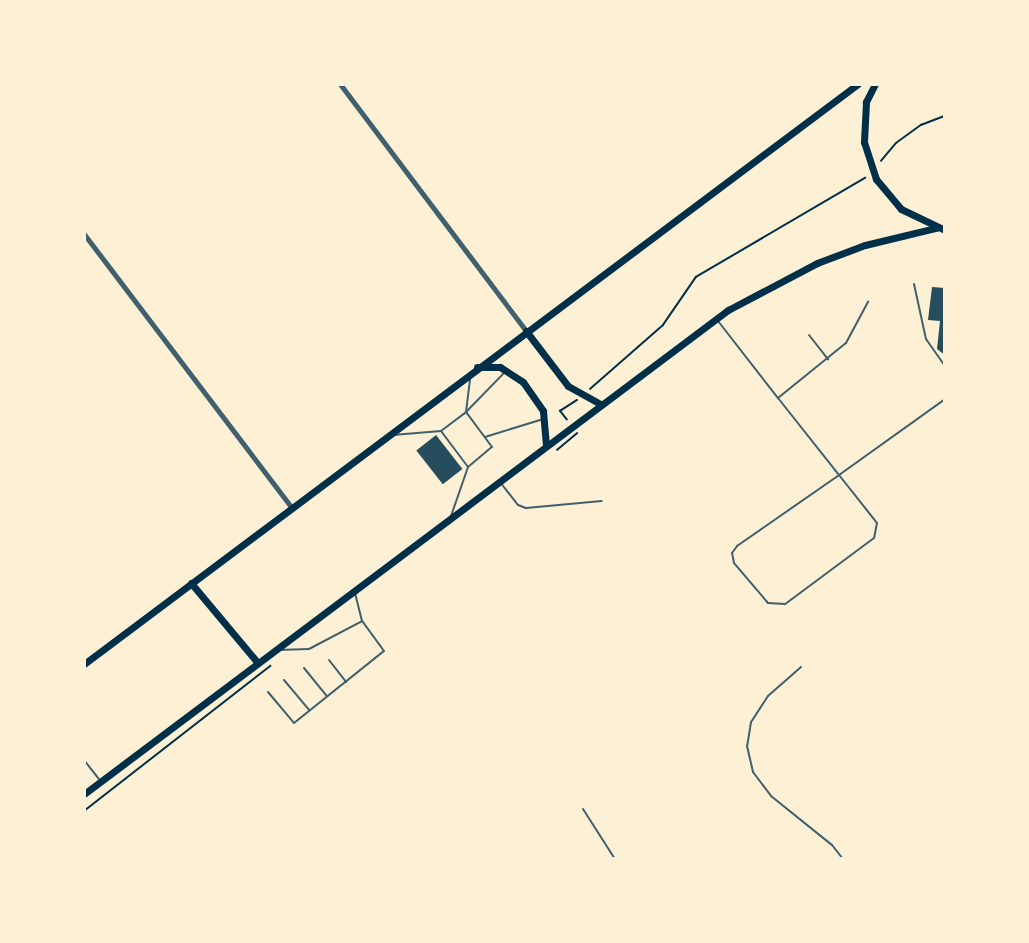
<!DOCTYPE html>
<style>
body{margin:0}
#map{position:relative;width:1029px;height:943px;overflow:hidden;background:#fdf0d5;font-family:Quicksand,sans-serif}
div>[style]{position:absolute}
.building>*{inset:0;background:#264d5e;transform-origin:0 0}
.path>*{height:1.5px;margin:-0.75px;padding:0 0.75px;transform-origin:0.75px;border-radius:0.75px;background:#003049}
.service>*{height:2px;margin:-1px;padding:0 1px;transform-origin:1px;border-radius:1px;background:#3f606c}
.minor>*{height:5px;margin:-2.5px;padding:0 2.5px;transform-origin:2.5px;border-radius:2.5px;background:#3f606c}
.secondary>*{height:7px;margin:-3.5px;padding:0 3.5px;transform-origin:3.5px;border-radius:3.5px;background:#003049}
span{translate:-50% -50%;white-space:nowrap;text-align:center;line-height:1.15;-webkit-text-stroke:6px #fdf0d5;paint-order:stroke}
.frame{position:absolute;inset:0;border:86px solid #fdf0d5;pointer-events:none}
</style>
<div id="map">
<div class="building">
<i style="clip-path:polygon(932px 287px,945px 288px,945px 355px,937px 349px,940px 321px,928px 320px)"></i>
<i style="left:436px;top:435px;width:43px;height:25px;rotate:52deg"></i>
</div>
<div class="path">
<i style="left:881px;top:161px;width:23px;rotate:-50deg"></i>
<i style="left:896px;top:143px;width:31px;rotate:-36deg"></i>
<i style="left:921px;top:125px;width:26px;rotate:-21deg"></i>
<i style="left:590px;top:389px;width:97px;rotate:-41.2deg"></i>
<i style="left:663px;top:325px;width:58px;rotate:-55.5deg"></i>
<i style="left:696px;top:277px;width:196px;rotate:-30.4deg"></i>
<i style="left:567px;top:420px;width:11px;rotate:-128deg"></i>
<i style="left:560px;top:411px;width:20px;rotate:-33deg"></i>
<i style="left:557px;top:450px;width:26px;rotate:-40deg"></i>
<i style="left:84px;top:811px;width:236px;rotate:-37.9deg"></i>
</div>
<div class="service">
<i style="left:914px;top:284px;width:56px;rotate:77.7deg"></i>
<i style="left:926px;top:339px;width:33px;rotate:55deg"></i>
<i style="left:718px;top:321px;width:98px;rotate:52.1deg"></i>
<i style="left:778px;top:398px;width:98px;rotate:51.6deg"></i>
<i style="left:839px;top:475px;width:61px;rotate:51.6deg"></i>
<i style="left:877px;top:523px;width:15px;rotate:101deg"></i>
<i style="left:874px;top:538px;width:111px;rotate:143.4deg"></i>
<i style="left:785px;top:604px;width:17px;rotate:-177deg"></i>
<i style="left:768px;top:603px;width:52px;rotate:-130.4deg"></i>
<i style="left:734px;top:563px;width:10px;rotate:-101deg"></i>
<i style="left:732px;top:553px;width:9px;rotate:-54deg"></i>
<i style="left:737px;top:546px;width:124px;rotate:-34.8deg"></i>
<i style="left:839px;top:475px;width:130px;rotate:-35.6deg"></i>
<i style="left:809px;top:335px;width:31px;rotate:52deg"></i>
<i style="left:778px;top:398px;width:87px;rotate:-39deg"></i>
<i style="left:846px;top:343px;width:47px;rotate:-61.8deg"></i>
<i style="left:441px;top:431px;width:31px;rotate:-37deg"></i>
<i style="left:466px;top:412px;width:56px;rotate:-45.7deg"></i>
<i style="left:393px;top:435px;width:48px;rotate:-4.8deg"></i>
<i style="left:441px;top:431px;width:45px;rotate:53.1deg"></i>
<i style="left:468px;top:467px;width:52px;rotate:109.1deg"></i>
<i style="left:485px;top:437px;width:61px;rotate:-17.2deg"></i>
<i style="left:468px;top:467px;width:31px;rotate:-40deg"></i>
<i style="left:492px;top:447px;width:44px;rotate:-126.6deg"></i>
<i style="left:466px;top:412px;width:35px;rotate:-83deg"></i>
<i style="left:500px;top:482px;width:29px;rotate:52deg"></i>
<i style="left:518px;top:505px;width:9px;rotate:21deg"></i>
<i style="left:526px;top:508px;width:76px;rotate:-5.3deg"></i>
<i style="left:278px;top:650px;width:31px;rotate:-2deg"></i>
<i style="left:309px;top:649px;width:60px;rotate:-27.8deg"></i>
<i style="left:362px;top:621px;width:30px;rotate:-104deg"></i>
<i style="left:329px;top:660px;width:28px;rotate:52deg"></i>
<i style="left:801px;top:667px;width:44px;rotate:138.7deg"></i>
<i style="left:768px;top:696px;width:31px;rotate:123deg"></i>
<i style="left:751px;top:722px;width:24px;rotate:99deg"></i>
<i style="left:747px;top:746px;width:27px;rotate:77deg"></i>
<i style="left:753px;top:772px;width:30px;rotate:53deg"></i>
<i style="left:771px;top:796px;width:78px;rotate:38.8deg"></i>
<i style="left:832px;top:845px;width:18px;rotate:52deg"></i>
<i style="left:304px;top:668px;width:36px;rotate:51deg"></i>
<i style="left:284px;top:680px;width:39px;rotate:50deg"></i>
<i style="left:268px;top:692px;width:40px;rotate:50deg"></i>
<i style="left:294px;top:723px;width:115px;rotate:-38.7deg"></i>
<i style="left:384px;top:651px;width:37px;rotate:-126deg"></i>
<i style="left:84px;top:760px;width:24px;rotate:52deg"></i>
<i style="left:583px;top:809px;width:59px;rotate:57.4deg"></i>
</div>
<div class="minor">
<i style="left:340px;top:84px;width:309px;rotate:53deg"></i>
<i style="left:84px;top:234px;width:344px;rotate:52.8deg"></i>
</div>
<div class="secondary">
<i style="left:875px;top:84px;width:20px;rotate:117deg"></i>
<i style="left:866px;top:102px;width:40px;rotate:92.9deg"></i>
<i style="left:864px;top:142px;width:39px;rotate:72deg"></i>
<i style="left:876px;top:179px;width:39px;rotate:50deg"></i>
<i style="left:901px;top:209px;width:49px;rotate:25.5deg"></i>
<i style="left:526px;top:331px;width:69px;rotate:52.6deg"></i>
<i style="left:568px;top:386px;width:35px;rotate:29deg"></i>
<i style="left:477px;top:367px;width:23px"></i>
<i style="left:500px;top:367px;width:27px;rotate:33deg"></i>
<i style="left:523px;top:382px;width:35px;rotate:55deg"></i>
<i style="left:543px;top:411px;width:34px;rotate:85deg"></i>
<i style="left:191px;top:583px;width:103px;rotate:50.1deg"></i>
<i style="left:84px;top:664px;width:967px;rotate:-36.85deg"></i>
<i style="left:84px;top:794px;width:806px;rotate:-36.93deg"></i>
<i style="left:728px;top:310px;width:101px;rotate:-27.8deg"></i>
<i style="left:817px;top:263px;width:51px;rotate:-20.6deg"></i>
<i style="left:865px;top:245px;width:73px;rotate:-13.5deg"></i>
</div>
<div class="frame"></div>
</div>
